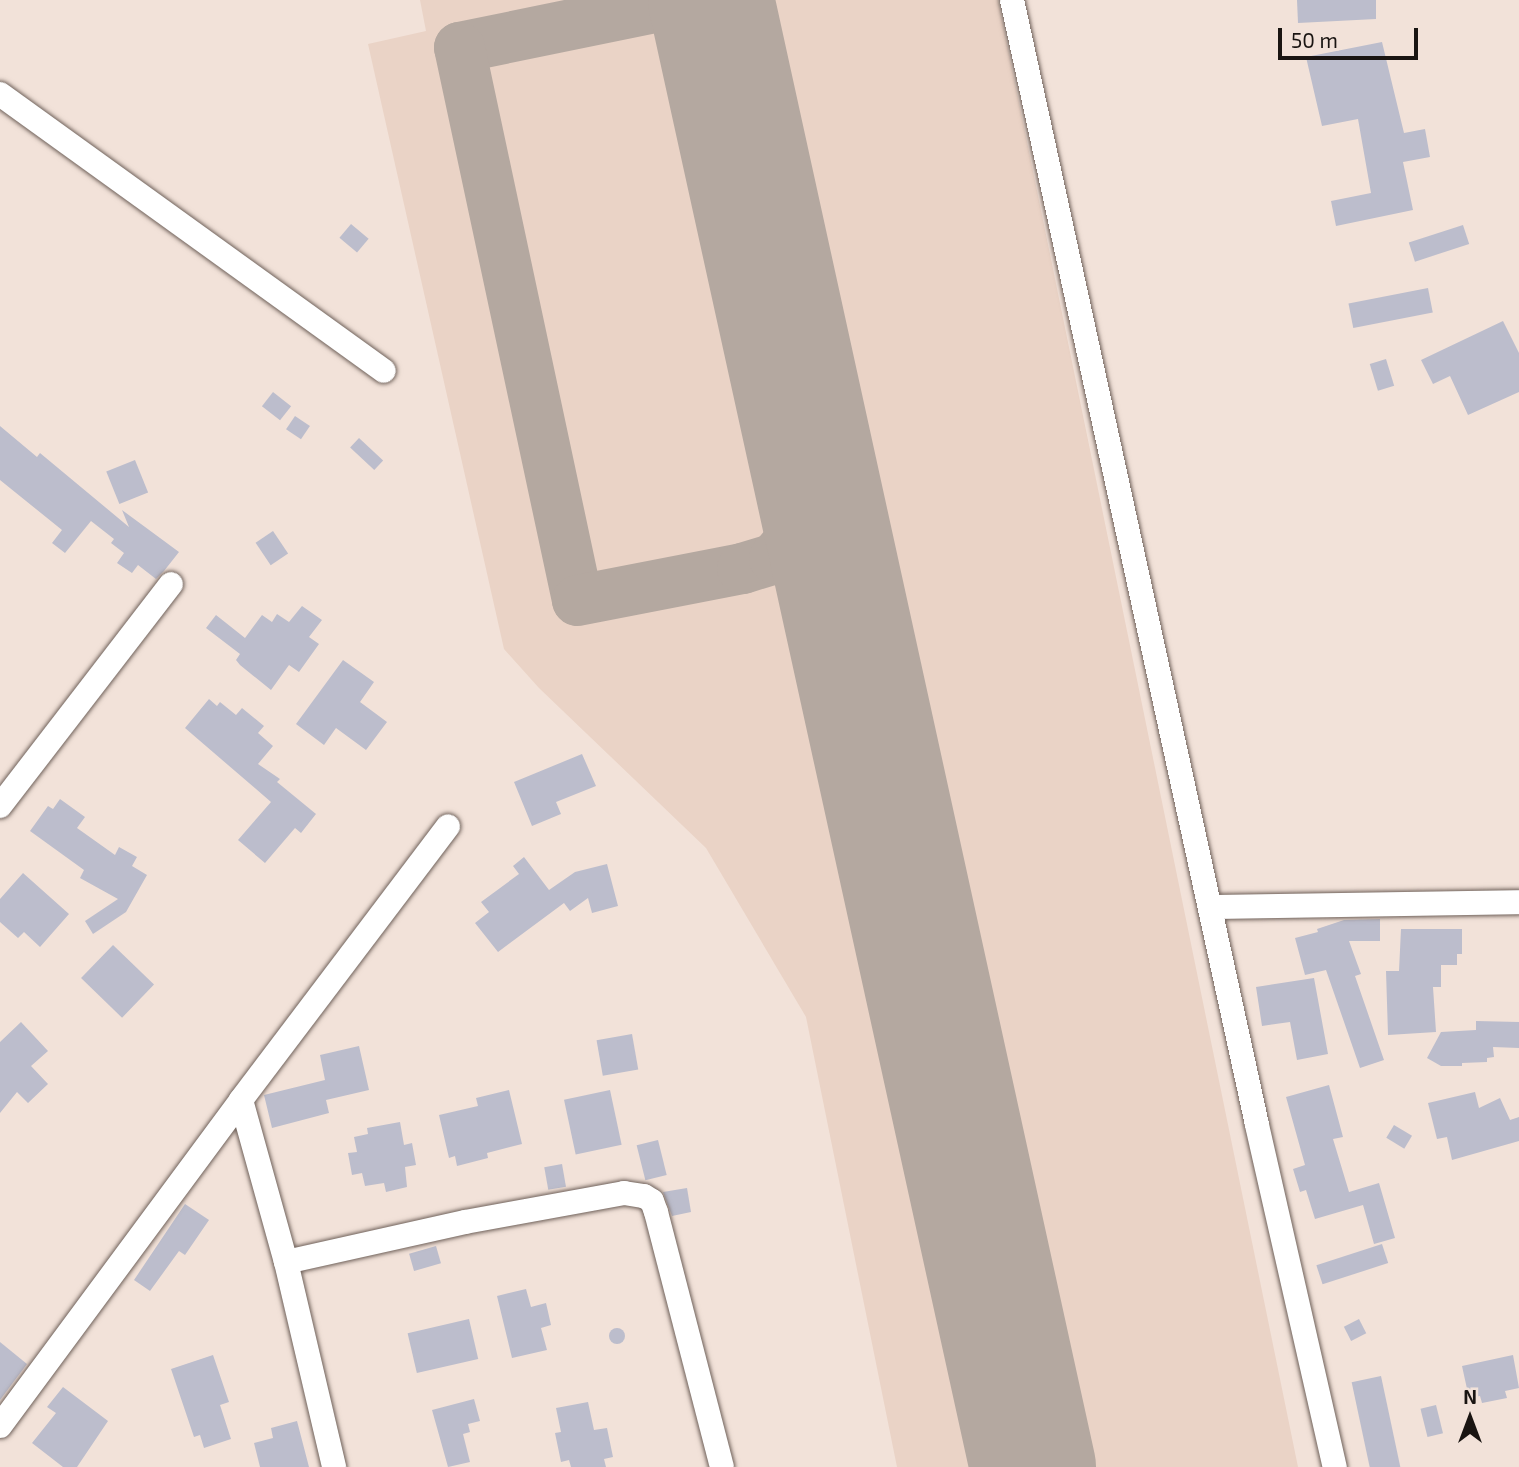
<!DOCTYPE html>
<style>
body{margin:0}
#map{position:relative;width:1519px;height:1467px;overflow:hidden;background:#f2e2d9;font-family:"Exo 2",sans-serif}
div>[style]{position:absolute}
.built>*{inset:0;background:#ead3c6}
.taxiway>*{height:51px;margin:-25.5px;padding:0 25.5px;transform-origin:25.5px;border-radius:25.5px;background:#b4a8a0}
.runway>*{height:126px;margin:-63px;padding:0 63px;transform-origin:63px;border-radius:63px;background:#b4a8a0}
.building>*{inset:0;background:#bcbdcc;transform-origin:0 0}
.round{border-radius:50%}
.roads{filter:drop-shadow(0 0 2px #6f615a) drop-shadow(0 0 2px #6f615a)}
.minor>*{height:24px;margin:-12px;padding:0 12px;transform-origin:12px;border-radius:12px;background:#fff}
span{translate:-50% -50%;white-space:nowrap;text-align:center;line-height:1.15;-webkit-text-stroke:5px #f2e2d9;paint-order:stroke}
.north{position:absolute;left:1435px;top:1383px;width:70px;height:70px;-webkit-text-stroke:5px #f2e2d9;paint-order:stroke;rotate:0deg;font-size:19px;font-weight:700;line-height:28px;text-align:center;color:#1a1512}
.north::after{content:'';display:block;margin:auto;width:24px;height:32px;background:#1a1512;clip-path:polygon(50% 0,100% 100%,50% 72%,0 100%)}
.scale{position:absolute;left:1278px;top:28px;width:140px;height:32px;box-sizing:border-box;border:4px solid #1a1512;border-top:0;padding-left:9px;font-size:21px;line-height:24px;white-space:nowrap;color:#1a1512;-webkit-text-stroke:5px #f2e2d9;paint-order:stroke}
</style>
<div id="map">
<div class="built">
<i style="clip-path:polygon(420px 0,998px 0,1298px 1467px,897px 1467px,806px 1017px,706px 848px,539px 688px,504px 649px,368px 44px,426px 31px)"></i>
</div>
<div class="taxiway">
<i style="left:661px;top:0;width:10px;rotate:135deg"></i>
<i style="left:654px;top:7px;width:199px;rotate:168.4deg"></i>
<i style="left:459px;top:47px;width:565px;rotate:77.95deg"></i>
<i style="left:577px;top:600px;width:168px;rotate:-11deg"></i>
<i style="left:742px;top:568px;width:34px;rotate:-17deg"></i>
<i style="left:774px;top:558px;width:42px;rotate:-49.8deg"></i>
</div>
<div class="runway">
<i style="left:711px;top:0;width:1502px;rotate:77.62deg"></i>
</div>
<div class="building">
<i style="clip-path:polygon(1297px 0,1376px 0,1376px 19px,1298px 23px)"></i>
<i style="clip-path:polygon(1382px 42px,1404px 133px,1425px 129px,1430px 157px,1403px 162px,1413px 210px,1336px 226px,1331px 201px,1371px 193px,1358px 119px,1322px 126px,1306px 57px)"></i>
<i style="left:351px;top:224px;width:23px;height:18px;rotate:40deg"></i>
<i style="left:1463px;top:225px;width:20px;height:57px;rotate:72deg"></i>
<i style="left:1428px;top:288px;width:25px;height:81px;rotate:79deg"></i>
<i style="clip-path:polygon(1503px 321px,1519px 353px,1519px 392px,1468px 415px,1450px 376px,1433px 384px,1421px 360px)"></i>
<i style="left:1386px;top:359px;width:28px;height:17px;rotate:73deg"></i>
<i style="left:273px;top:392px;width:23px;height:18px;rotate:38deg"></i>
<i style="left:295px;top:416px;width:18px;height:16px;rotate:34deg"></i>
<i style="clip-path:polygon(0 426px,37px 457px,40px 453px,129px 527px,122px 510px,179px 552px,164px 571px,156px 579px,138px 565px,132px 573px,117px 563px,124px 553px,111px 543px,114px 539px,91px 521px,65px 553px,52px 543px,62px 530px,0 480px)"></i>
<i style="left:359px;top:438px;width:33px;height:13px;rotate:43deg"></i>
<i style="left:135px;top:460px;width:35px;height:31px;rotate:68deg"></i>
<i style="left:273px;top:531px;width:27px;height:21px;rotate:56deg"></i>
<i style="clip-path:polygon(302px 606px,322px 620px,309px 637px,319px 644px,299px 672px,289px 665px,271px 690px,240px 665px,236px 660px,240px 654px,206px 628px,216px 615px,245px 638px,262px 615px,272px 622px,277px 614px,289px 622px)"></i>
<i style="clip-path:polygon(343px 660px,374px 682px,360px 702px,387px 722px,366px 750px,336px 728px,324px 745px,296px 724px)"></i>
<i style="clip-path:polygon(209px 699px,217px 706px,220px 702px,236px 715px,242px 708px,264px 726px,258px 733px,273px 746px,258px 764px,280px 779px,277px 782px,316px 814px,301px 833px,295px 828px,265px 863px,238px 840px,271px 802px,185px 728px)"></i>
<i style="clip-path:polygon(582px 754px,596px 786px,556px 802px,561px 814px,532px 826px,514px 782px)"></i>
<i style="clip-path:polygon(60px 799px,85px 817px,77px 828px,115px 855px,119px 847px,137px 857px,132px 866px,147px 875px,126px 912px,93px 934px,85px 921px,118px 899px,80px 878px,84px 870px,30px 831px,48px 806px,53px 809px)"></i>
<i style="clip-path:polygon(524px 857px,549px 890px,575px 872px,607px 864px,618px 906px,592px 913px,588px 898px,570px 911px,564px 903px,498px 952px,475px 923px,489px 912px,481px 902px,519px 874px,513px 866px)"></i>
<i style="clip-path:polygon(23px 873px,69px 914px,40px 947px,24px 932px,18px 938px,0 922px,0 899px)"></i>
<i style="clip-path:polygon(1380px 919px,1380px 941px,1349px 941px,1361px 974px,1355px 976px,1384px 1060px,1360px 1068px,1326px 970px,1305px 975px,1295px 938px,1318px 932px,1317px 929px,1344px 920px)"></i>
<i style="clip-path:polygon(1401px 929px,1462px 929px,1462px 954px,1457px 954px,1457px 965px,1441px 965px,1441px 987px,1433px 987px,1436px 1032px,1388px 1035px,1386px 971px,1399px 971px)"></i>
<i style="left:113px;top:945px;width:57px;height:46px;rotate:44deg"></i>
<i style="clip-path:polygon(1314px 978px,1328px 1054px,1297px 1060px,1290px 1022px,1262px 1026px,1256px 987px)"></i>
<i style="clip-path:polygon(1476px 1021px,1519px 1022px,1519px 1048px,1493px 1047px,1494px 1057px,1487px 1058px,1487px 1062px,1462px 1063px,1462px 1066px,1441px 1066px,1427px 1058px,1441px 1032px,1476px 1030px)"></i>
<i style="clip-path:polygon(21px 1022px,48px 1051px,31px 1066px,48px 1084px,28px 1103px,17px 1092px,0 1113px,0 1042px)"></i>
<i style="left:632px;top:1034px;width:36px;height:36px;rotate:80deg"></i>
<i style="clip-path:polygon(359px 1046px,369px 1090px,326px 1100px,329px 1113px,272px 1128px,264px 1095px,325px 1080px,320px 1055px)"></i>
<i style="clip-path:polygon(1329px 1085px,1343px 1137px,1333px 1139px,1349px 1192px,1379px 1183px,1395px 1238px,1374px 1244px,1363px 1205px,1315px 1219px,1306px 1190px,1300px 1192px,1293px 1169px,1305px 1165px,1286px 1097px)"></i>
<i style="clip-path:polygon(509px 1090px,522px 1144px,487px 1153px,488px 1158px,457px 1166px,455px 1156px,449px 1158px,439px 1115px,478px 1106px,476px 1098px)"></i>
<i style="left:610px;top:1090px;width:56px;height:47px;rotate:78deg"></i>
<i style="clip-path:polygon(1475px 1092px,1479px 1108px,1500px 1098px,1510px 1120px,1519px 1117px,1519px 1141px,1452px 1160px,1447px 1137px,1437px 1139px,1428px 1103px)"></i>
<i style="clip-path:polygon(400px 1122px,404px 1145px,412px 1143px,416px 1165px,405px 1167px,407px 1187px,386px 1192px,384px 1183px,365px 1186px,362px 1173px,352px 1175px,348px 1153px,357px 1152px,354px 1137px,368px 1134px,367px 1128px)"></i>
<i style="left:1394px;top:1125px;width:21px;height:15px;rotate:31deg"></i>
<i style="left:658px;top:1140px;width:36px;height:22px;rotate:76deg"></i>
<i style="left:562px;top:1164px;width:23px;height:18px;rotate:80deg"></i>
<i style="clip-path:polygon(687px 1188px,691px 1212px,672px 1216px,663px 1192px)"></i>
<i style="clip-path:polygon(185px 1204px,209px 1220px,185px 1255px,179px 1251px,150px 1291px,134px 1280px)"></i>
<i style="left:1382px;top:1244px;width:20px;height:69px;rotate:72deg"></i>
<i style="left:436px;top:1246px;width:18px;height:28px;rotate:74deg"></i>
<i style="clip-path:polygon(526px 1289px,531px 1307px,546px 1303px,551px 1325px,541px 1328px,547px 1350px,512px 1358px,497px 1296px)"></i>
<i style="left:469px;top:1319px;width:41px;height:63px;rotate:77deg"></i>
<i style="left:1359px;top:1319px;width:16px;height:17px;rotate:63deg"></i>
<i class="round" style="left:609px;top:1328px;width:16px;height:16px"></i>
<i style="clip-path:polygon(0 1342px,27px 1364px,0 1400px)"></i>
<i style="clip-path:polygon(213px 1355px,229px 1402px,220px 1405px,231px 1439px,204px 1448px,200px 1435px,194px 1437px,171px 1369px)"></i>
<i style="clip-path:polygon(1513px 1355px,1519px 1388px,1505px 1391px,1507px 1398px,1482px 1403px,1480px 1396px,1469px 1398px,1462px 1366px)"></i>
<i style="left:1381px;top:1376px;width:93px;height:30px;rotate:78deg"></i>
<i style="clip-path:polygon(63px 1387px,108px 1421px,77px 1467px,63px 1467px,32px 1443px,56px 1413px,47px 1407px)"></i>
<i style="clip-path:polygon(474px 1399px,480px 1421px,468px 1424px,470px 1432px,463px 1434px,470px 1462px,448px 1467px,432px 1410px)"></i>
<i style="clip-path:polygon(588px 1402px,594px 1430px,607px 1428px,613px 1457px,604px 1459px,606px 1467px,571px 1467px,569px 1460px,561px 1462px,555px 1433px,561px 1432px,556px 1408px)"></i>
<i style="left:1436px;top:1405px;width:29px;height:16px;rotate:76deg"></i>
<i style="clip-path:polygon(297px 1421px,309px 1467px,260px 1467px,254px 1443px,273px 1438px,271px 1428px)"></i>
</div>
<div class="roads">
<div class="minor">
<i style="left:1012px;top:0;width:1151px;rotate:77.71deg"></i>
<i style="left:1257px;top:1125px;width:351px;rotate:77.2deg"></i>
<i style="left:0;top:94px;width:473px;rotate:35.8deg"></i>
<i style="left:0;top:806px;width:280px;rotate:-52.4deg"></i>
<i style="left:1211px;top:907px;width:308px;rotate:-0.9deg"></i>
<i style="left:241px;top:1100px;width:168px;rotate:74.5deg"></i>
<i style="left:286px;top:1262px;width:211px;rotate:76.8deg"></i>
<i style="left:286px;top:1262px;width:183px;rotate:-12.6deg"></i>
<i style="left:465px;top:1222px;width:162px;rotate:-10.3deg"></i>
<i style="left:624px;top:1193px;width:20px;rotate:9deg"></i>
<i style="left:644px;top:1196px;width:9px;rotate:32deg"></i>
<i style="left:652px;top:1201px;width:12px;rotate:70deg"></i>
<i style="left:656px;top:1212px;width:263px;rotate:75.5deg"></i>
<i style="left:0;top:1426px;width:405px;rotate:-53.5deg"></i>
<i style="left:241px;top:1100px;width:343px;rotate:-52.9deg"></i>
</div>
</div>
<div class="north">N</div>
<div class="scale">50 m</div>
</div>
